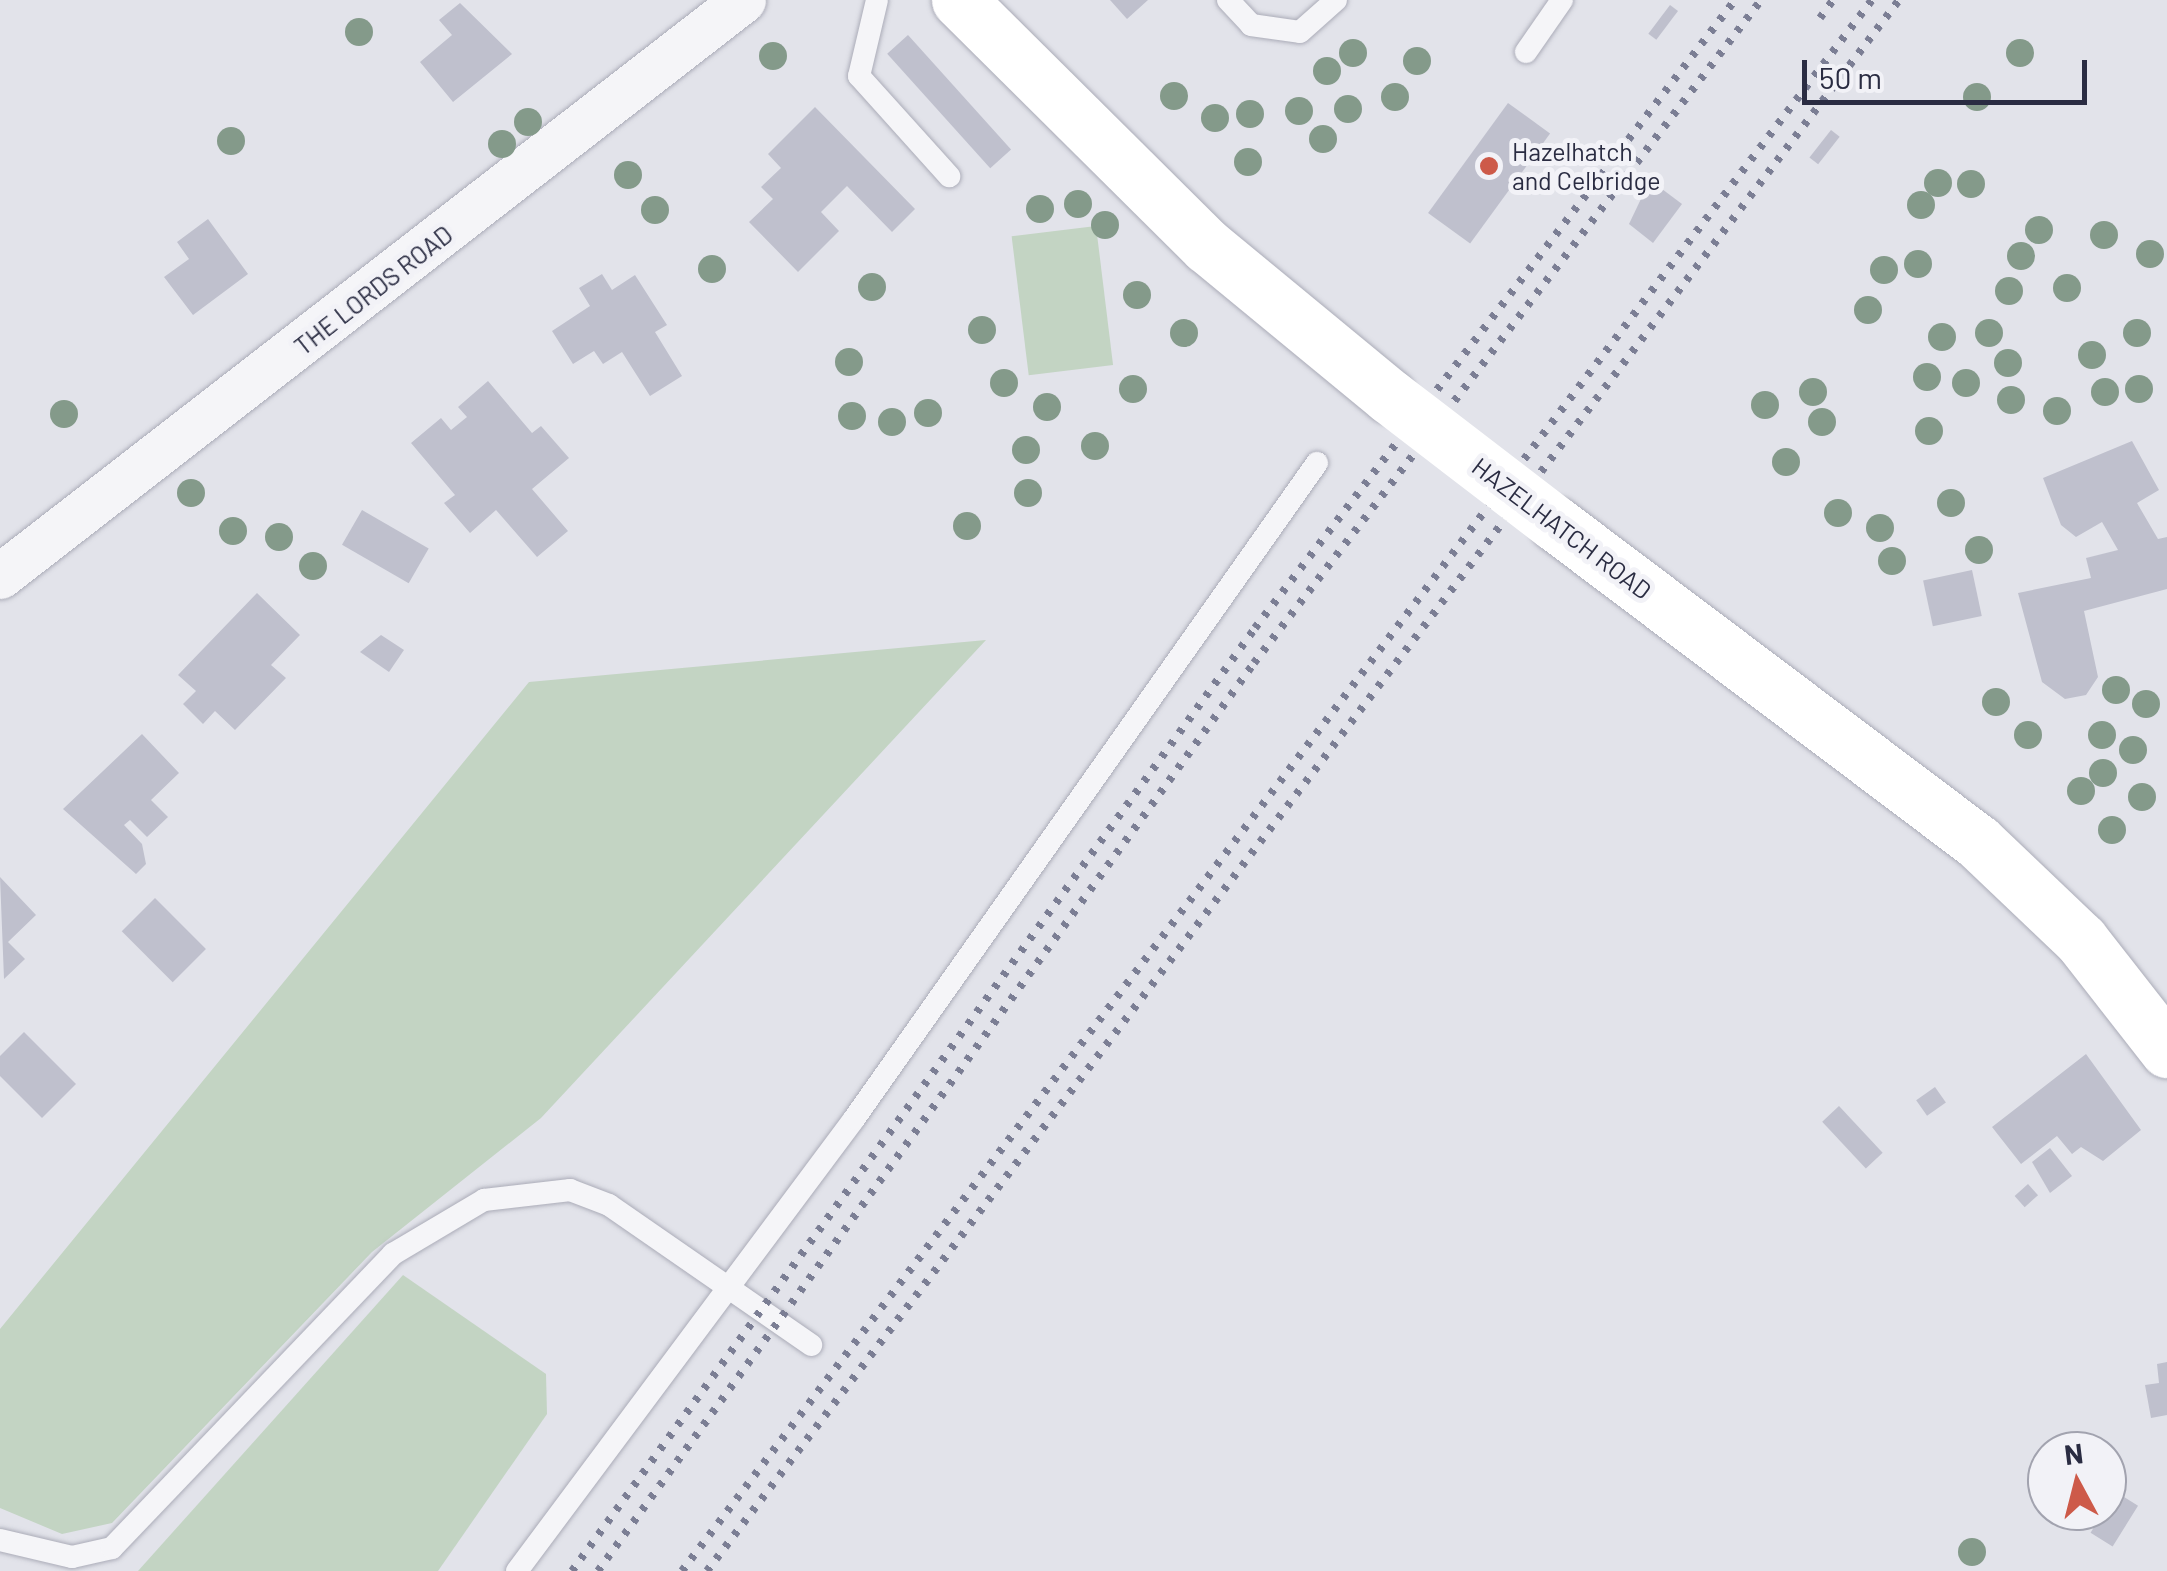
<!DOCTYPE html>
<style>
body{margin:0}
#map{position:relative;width:2167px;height:1571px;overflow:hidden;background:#e2e3ea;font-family:Barlow,sans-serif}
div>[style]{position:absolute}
.green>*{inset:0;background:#c3d4c3;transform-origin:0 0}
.building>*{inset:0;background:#bfc0cd;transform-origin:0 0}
.roads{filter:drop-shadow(0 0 2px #abacb8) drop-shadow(0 0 2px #abacb8)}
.lane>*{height:22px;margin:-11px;padding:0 11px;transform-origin:11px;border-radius:11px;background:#f5f5f8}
.street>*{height:45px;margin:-22.5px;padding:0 22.5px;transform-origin:22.5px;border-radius:22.5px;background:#f5f5f8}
.secondary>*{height:55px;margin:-27.5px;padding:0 27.5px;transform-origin:27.5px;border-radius:27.5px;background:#fff}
.rail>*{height:8px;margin-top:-4px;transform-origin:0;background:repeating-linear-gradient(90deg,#7b7e94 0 5px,transparent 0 15px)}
.secondary-bridge>*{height:55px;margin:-27.5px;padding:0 27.5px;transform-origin:27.5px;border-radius:27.5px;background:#fff}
.trees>*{width:28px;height:28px;margin:-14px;border-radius:50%;background:#849a8a}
.dots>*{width:28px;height:28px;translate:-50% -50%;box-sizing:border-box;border:5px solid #f2f2f7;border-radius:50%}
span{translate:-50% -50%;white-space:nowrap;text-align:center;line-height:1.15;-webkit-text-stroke:10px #f2f2f7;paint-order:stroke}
.poi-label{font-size:25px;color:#2a2c42}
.left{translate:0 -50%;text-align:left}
.street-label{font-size:25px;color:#2a2c42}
.north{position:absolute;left:2027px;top:1431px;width:100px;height:100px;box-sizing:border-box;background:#f2f2f7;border:2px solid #a2a3af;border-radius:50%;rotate:353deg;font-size:28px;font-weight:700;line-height:40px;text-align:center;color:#2a2c42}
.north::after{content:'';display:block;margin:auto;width:35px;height:45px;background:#cd5a49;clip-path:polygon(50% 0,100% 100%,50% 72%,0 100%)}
.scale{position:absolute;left:1802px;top:60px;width:285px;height:45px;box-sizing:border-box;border:5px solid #2a2c42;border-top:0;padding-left:12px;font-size:30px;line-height:35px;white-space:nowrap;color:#2a2c42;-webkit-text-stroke:8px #f2f2f7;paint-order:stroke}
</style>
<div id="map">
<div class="green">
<i style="left:1096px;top:226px;width:140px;height:85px;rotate:83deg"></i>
<i style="clip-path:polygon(986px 640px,541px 1118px,372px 1252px,112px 1523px,62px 1534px,0 1508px,0 1329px,529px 682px)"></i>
<i style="clip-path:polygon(403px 1275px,546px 1374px,547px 1414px,438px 1571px,138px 1571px)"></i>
</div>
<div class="building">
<i style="clip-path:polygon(1110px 0,1148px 0,1127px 19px)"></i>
<i style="clip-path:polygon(460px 3px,512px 54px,453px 102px,420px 62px,452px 35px,439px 20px)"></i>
<i style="left:1670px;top:5px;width:10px;height:36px;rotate:37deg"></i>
<i style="left:908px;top:35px;width:154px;height:28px;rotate:48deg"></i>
<i style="left:1508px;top:103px;width:52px;height:136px;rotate:36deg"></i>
<i style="clip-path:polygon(815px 107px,915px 209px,892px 232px,847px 186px,821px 212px,839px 231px,798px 272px,749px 222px,773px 199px,761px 187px,781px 168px,768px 154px)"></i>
<i style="left:1831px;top:130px;width:11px;height:35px;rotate:38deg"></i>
<i style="clip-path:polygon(1650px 180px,1682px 204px,1653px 243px,1629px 224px)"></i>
<i style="clip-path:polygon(208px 219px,248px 274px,193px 315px,164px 277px,189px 259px,177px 242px)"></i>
<i style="clip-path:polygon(602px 274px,612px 290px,635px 275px,667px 325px,655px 332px,682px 376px,650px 396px,622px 352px,603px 364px,594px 351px,573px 364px,552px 331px,590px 306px,579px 288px)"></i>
<i style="clip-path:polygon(488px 381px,532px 433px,541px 426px,569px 458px,532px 489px,568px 531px,537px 557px,496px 510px,470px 533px,444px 503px,455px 495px,411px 443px,441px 418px,451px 430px,467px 417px,458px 407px)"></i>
<i style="clip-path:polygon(2132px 441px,2159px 490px,2137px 503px,2158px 539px,2167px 537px,2167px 589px,2084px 611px,2098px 677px,2086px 695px,2065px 699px,2042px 682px,2018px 593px,2091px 578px,2086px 558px,2118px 550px,2102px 522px,2076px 537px,2061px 525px,2043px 478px)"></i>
<i style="left:362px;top:510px;width:77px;height:40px;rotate:30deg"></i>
<i style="left:1972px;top:570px;width:47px;height:50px;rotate:78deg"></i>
<i style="clip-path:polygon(257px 593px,300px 635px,271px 665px,286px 678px,235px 730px,215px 711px,203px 724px,183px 704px,196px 691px,178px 675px)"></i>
<i style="clip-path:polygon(381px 635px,404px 650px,389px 672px,360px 652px)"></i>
<i style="clip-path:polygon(142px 734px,179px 773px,151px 800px,168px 817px,147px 837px,130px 820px,124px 825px,142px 844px,146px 864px,136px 874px,63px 809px)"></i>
<i style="clip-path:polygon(0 877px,36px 915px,8px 942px,25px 959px,4px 979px)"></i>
<i style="left:155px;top:898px;width:72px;height:47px;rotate:45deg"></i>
<i style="clip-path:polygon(24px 1032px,76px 1084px,42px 1118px,0 1076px,0 1056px)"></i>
<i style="clip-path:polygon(2086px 1054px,2141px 1130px,2103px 1161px,2081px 1147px,2072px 1154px,2057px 1136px,2021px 1164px,1992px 1127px)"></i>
<i style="left:1935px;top:1087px;width:19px;height:23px;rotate:55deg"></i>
<i style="left:1839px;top:1106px;width:64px;height:23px;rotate:47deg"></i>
<i style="clip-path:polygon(2050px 1148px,2072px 1176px,2050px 1193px,2032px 1162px)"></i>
<i style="left:2028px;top:1184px;width:15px;height:18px;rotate:48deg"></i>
<i style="clip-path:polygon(2167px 1362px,2167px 1415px,2151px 1418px,2145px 1385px,2159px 1383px,2157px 1364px)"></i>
<i style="left:2116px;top:1492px;width:26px;height:48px;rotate:32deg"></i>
</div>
<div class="roads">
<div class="lane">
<i style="left:877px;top:0;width:78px;rotate:103.3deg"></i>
<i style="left:859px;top:76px;width:135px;rotate:48deg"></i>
<i style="left:1228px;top:0;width:34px;rotate:47deg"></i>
<i style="left:1251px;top:25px;width:49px;rotate:8.1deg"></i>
<i style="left:1300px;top:32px;width:48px;rotate:-41.6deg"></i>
<i style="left:1526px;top:52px;width:63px;rotate:-55.3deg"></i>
<i style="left:0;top:1540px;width:74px;rotate:13.3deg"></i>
<i style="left:72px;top:1557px;width:41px;rotate:-12.7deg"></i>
<i style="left:112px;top:1548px;width:407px;rotate:-46.3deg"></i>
<i style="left:393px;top:1254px;width:106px;rotate:-30.7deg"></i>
<i style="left:484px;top:1200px;width:87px;rotate:-6.6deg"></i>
<i style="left:570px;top:1190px;width:42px;rotate:21deg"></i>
<i style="left:609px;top:1205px;width:246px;rotate:34.7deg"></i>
<i style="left:517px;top:1571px;width:564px;rotate:-53.29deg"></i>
<i style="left:854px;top:1119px;width:803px;rotate:-54.79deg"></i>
</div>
<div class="street">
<i style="left:0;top:576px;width:940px;rotate:-37.78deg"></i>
</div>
<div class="secondary">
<i style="left:959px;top:0;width:349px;rotate:44.8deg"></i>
<i style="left:1207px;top:246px;width:236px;rotate:39.5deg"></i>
<i style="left:1556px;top:524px;width:528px;rotate:37deg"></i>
<i style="left:1978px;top:842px;width:142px;rotate:43.6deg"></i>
<i style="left:2081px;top:940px;width:140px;rotate:52deg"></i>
</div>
</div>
<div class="rail">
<i style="left:1820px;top:18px;width:22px;rotate:-54deg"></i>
<i style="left:572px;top:1571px;width:1164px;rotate:-54.08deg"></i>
<i style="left:1255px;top:628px;width:790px;rotate:-52.61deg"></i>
<i style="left:598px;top:1571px;width:1120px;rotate:-54.15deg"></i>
<i style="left:1254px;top:663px;width:835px;rotate:-52.59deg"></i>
<i style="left:682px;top:1571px;width:1971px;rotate:-52.86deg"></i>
<i style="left:707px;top:1571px;width:1972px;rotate:-52.81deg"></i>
</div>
<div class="secondary-bridge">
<i style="left:1389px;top:396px;width:210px;rotate:37.5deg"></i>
</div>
<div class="trees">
<i style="left:359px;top:32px"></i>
<i style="left:1353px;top:53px"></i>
<i style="left:2020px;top:53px"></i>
<i style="left:773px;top:56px"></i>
<i style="left:1417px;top:61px"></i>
<i style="left:1327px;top:71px"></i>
<i style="left:1174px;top:96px"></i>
<i style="left:1395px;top:97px"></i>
<i style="left:1977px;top:97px"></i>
<i style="left:1348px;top:109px"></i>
<i style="left:1299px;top:111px"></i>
<i style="left:1250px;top:114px"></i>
<i style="left:1215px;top:118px"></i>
<i style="left:528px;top:122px"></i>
<i style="left:1323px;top:139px"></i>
<i style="left:231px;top:141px"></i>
<i style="left:502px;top:144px"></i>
<i style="left:1248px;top:162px"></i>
<i style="left:628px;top:175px"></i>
<i style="left:1938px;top:183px"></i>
<i style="left:1971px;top:184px"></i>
<i style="left:1078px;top:204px"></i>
<i style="left:1921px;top:205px"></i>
<i style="left:1040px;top:209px"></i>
<i style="left:655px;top:210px"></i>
<i style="left:1105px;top:225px"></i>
<i style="left:2039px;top:230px"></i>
<i style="left:2104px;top:235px"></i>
<i style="left:2150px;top:254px"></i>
<i style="left:2021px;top:256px"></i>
<i style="left:1918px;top:264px"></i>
<i style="left:712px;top:269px"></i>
<i style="left:1884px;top:270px"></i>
<i style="left:872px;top:287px"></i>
<i style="left:2067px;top:288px"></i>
<i style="left:2009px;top:291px"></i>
<i style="left:1137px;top:295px"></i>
<i style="left:1868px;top:310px"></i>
<i style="left:982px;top:330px"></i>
<i style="left:1184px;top:333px"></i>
<i style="left:1989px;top:333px"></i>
<i style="left:2137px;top:333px"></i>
<i style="left:1942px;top:337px"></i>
<i style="left:2092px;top:355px"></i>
<i style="left:849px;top:362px"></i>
<i style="left:2008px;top:363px"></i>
<i style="left:1927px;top:377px"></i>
<i style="left:1004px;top:383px"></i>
<i style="left:1966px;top:383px"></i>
<i style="left:1133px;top:389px"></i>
<i style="left:2139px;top:389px"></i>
<i style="left:1813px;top:392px"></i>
<i style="left:2105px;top:392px"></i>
<i style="left:2011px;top:400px"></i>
<i style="left:1765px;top:405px"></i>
<i style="left:1047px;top:407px"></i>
<i style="left:2057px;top:411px"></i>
<i style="left:928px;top:413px"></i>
<i style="left:64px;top:414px"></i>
<i style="left:852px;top:416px"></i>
<i style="left:892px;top:422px"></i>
<i style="left:1822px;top:422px"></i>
<i style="left:1929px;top:431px"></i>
<i style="left:1095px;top:446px"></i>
<i style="left:1026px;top:450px"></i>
<i style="left:1786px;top:462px"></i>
<i style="left:191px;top:493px"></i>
<i style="left:1028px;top:493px"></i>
<i style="left:1951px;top:503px"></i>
<i style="left:1838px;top:513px"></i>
<i style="left:967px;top:526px"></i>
<i style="left:1880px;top:528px"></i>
<i style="left:233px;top:531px"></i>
<i style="left:279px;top:537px"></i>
<i style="left:1979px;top:550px"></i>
<i style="left:1892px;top:561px"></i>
<i style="left:313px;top:566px"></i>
<i style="left:2116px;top:690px"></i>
<i style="left:1996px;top:702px"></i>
<i style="left:2146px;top:704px"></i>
<i style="left:2028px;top:735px"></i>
<i style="left:2102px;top:735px"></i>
<i style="left:2133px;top:750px"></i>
<i style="left:2103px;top:773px"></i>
<i style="left:2081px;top:791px"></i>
<i style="left:2142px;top:797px"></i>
<i style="left:2112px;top:830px"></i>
<i style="left:1972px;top:1552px"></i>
</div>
<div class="dots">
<i style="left:1489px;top:166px;background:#cd5a49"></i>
</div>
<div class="poi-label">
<span class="left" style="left:1512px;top:166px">Hazelhatch<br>and Celbridge</span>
</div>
<div class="street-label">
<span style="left:373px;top:290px;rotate:-38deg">THE LORDS ROAD</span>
<span style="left:1562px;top:528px;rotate:37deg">HAZELHATCH ROAD</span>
</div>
<div class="north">N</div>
<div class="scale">50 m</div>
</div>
